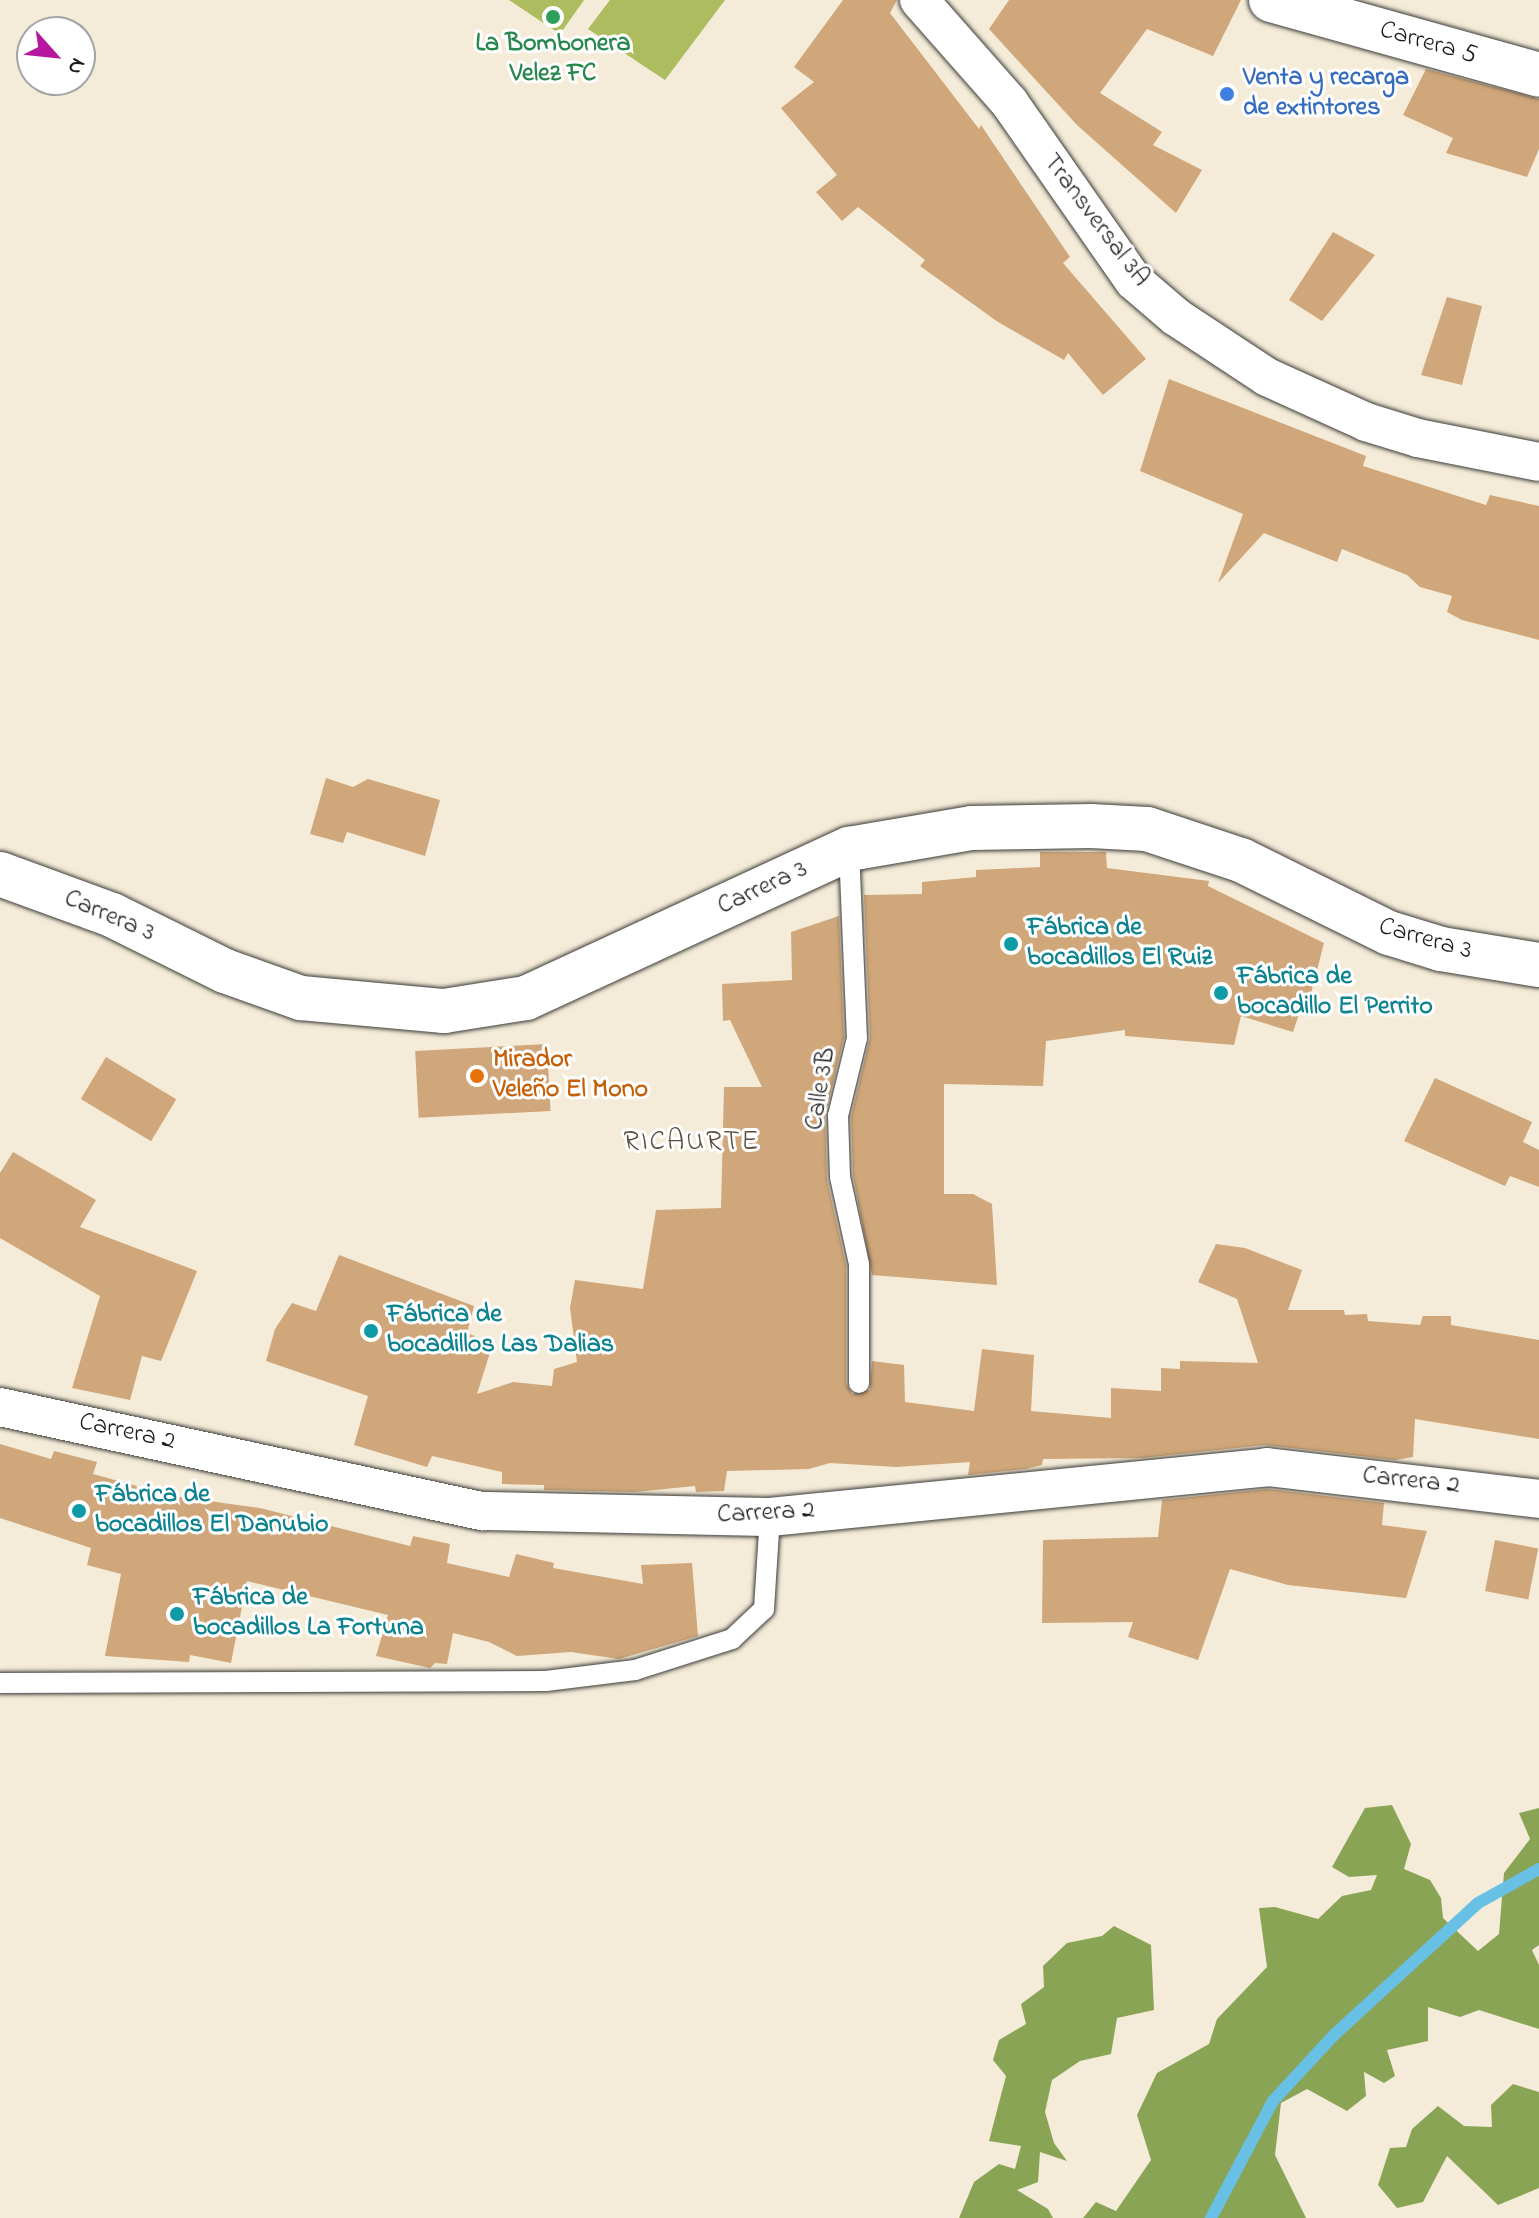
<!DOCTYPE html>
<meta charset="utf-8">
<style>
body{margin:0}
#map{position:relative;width:1539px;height:2218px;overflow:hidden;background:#f4ecd8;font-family:"Indie Flower",sans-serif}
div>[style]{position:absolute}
.green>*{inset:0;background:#adbc5f}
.forest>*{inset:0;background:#8aa456}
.stream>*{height:12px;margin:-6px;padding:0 6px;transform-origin:6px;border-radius:6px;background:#68c0e5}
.building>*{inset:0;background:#d0a77a;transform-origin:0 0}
.roads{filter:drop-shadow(0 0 2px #3c3b38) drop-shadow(0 0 2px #3c3b38)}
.lane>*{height:20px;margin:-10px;padding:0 10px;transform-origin:10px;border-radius:10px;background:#fff}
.street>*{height:38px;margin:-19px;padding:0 19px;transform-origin:19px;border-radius:19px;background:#fff}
.secondary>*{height:44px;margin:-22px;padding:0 22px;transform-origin:22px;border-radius:22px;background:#fff}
.primary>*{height:44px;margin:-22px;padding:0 22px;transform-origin:22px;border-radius:22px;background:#fff}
.dots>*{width:22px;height:22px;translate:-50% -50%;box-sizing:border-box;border:4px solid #fff;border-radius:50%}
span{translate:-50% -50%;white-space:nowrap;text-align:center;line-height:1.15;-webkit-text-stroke:6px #fff;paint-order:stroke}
.street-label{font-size:26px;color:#1c1c1c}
.leisure-label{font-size:26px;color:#27864d;font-weight:700}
.shop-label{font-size:26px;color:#366cbe;font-weight:700}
.left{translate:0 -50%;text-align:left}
.culture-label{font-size:26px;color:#0d838f;font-weight:700}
.food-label{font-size:26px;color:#c56008;font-weight:700}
.neighbourhood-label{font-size:28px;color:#5b4d3d;letter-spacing:2px}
.north{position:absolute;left:16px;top:16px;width:80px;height:80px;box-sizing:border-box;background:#fff;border:2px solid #a4a4a4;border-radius:50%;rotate:117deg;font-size:22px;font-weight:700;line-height:32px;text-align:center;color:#1c1c1c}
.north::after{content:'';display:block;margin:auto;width:28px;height:36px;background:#b5179e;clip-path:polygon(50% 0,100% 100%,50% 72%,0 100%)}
</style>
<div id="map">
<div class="green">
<i style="clip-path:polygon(509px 0,584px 0,560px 34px)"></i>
<i style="clip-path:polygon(610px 0,725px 0,665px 80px,588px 29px)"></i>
</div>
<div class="forest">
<i style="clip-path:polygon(1392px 1805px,1411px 1844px,1404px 1869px,1430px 1880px,1441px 1898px,1443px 1918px,1478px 1951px,1499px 1934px,1504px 1873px,1530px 1839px,1519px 1813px,1539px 1808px,1539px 1945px,1532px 1950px,1539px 1965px,1539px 2029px,1479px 2010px,1460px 2017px,1428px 2007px,1428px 2041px,1387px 2050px,1395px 2076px,1384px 2083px,1364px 2072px,1366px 2096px,1347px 2111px,1307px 2089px,1281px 2103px,1275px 2155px,1306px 2218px,1083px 2218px,1096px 2202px,1116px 2211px,1151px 2160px,1137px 2115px,1157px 2073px,1209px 2044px,1217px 2019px,1267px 1967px,1259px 1908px,1275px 1907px,1318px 1919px,1342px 1896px,1371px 1890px,1377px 1875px,1349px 1877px,1332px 1867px,1365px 1808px)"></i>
<i style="clip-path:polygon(1114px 1926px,1151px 1945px,1154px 2010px,1117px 2018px,1111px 2054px,1080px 2061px,1052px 2080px,1045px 2112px,1054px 2143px,1067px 2161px,1040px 2152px,1038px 2182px,1017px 2190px,1048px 2209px,1053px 2218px,959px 2218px,974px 2182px,999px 2164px,1015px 2169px,1021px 2146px,989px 2141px,1006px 2076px,993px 2060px,999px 2040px,1026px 2024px,1021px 2004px,1044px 1987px,1043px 1966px,1067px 1943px,1102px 1936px)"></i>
<i style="clip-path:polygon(1513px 2084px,1539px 2092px,1539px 2188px,1498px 2205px,1447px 2156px,1423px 2202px,1397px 2208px,1378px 2185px,1390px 2148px,1406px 2147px,1412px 2129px,1438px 2106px,1464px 2126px,1492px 2127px,1491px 2105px)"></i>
</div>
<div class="stream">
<i style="left:1211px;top:2218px;width:132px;rotate:-62.1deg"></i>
<i style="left:1273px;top:2101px;width:90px;rotate:-47.3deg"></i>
<i style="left:1334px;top:2035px;width:195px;rotate:-42.5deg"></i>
<i style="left:1478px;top:1903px;width:70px;rotate:-29.1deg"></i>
</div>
<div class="building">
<i style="clip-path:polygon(843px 0,897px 0,890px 13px,979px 129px,981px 125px,1070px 257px,1063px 263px,1146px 359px,1103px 395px,1068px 353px,1064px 360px,998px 322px,920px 266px,925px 260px,858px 207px,842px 221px,816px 192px,837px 175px,781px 108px,814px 82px,794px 67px)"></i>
<i style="clip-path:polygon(1009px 0,1241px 0,1213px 56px,1147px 29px,1100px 93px,1162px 132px,1153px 145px,1202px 170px,1176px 213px,1077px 125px,989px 29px)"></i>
<i style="clip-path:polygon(1426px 69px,1539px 99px,1539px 149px,1527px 177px,1446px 153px,1453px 138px,1403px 115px)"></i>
<i style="clip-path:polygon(1333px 232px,1375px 255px,1322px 321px,1289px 300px)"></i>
<i style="clip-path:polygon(1447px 297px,1482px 306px,1462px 385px,1421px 375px)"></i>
<i style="clip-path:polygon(1169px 379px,1366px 456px,1363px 466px,1486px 505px,1490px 495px,1539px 506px,1539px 640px,1462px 620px,1447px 612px,1452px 596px,1420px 587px,1407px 575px,1342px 549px,1337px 562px,1264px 533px,1218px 583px,1243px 514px,1140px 471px)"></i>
<i style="clip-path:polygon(326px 778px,353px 787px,368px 779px,440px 800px,425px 856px,347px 832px,343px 843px,310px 834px)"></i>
<i style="clip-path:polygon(1040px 852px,1106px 852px,1107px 868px,1209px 881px,1208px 886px,1324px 943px,1307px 1009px,1301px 1008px,1293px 1032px,1241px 1016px,1234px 1045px,1125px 1036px,1125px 1030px,1046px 1041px,1043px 1086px,944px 1084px,944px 1194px,973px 1194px,992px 1204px,997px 1285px,872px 1275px,853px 1175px,851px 1117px,870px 1038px,864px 895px,922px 894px,922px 882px,976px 877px,976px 870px,1040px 867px)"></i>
<i style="clip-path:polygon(839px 916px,844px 1037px,825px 1116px,827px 1180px,846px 1265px,846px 1383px,852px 1394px,870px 1390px,872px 1361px,904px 1365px,905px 1402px,974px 1411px,982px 1349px,1034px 1355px,1031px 1411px,1111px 1418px,1111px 1388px,1161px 1391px,1161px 1368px,1180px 1369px,1180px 1361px,1258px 1363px,1237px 1299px,1198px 1282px,1216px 1244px,1245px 1248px,1302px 1270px,1288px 1310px,1344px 1310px,1345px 1315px,1367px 1314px,1368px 1321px,1420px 1325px,1423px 1316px,1451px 1316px,1451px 1325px,1539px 1340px,1539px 1439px,1415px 1419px,1413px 1457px,1395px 1460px,1265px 1445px,1142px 1458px,1043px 1459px,1042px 1465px,1026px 1469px,968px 1475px,970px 1462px,896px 1467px,830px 1463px,809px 1469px,727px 1471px,724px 1491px,696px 1492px,695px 1486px,635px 1492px,544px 1490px,544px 1485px,502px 1484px,502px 1472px,432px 1456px,427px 1467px,354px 1445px,368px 1396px,266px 1361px,275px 1329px,292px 1303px,316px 1311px,339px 1255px,474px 1306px,467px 1333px,493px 1343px,477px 1394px,513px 1382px,552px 1386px,554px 1369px,577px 1362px,570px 1308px,575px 1280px,643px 1289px,656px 1210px,721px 1208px,724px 1087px,762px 1087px,730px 1020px,723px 1021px,722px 984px,792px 980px,791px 932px)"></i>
<i style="left:547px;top:1044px;width:67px;height:132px;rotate:87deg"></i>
<i style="left:106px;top:1057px;width:82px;height:49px;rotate:31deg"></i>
<i style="clip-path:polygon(1435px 1078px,1532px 1122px,1523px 1142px,1539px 1150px,1539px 1187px,1510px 1176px,1505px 1186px,1404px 1141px)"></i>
<i style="clip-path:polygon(13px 1152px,96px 1200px,80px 1227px,197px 1271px,161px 1361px,142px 1356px,130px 1400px,72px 1388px,100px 1296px,0 1238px,0 1173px)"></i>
<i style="clip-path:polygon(0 1444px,51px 1459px,54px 1451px,97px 1462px,93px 1474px,137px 1486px,136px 1491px,260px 1508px,410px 1546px,413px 1536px,450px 1544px,447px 1563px,509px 1577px,516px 1554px,554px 1563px,553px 1568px,643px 1584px,641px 1565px,692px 1563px,698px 1636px,619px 1659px,571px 1652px,517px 1656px,489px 1642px,453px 1633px,447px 1664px,435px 1663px,430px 1668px,376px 1656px,388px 1615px,247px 1581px,231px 1663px,190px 1655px,189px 1662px,105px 1656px,121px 1574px,87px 1565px,91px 1548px,0 1518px)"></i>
<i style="clip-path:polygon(1267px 1489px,1384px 1503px,1382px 1525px,1427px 1531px,1406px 1598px,1288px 1585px,1230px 1569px,1198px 1660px,1128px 1637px,1133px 1622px,1042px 1623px,1043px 1540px,1158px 1537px,1162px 1500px)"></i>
<i style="left:1495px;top:1540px;width:44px;height:52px;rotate:11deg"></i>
</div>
<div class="roads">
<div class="lane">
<i style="left:849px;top:849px;width:189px;rotate:87.6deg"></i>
<i style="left:857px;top:1038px;width:80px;rotate:103.7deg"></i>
<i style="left:838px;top:1116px;width:61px;rotate:88.1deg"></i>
<i style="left:840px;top:1177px;width:89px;rotate:77.7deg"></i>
<i style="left:859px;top:1264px;width:119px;rotate:90deg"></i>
<i style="left:0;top:1683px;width:546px;rotate:-0.21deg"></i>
<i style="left:546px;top:1681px;width:90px;rotate:-7deg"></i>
<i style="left:635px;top:1670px;width:102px;rotate:-17.7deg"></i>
<i style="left:732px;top:1639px;width:44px;rotate:-43.2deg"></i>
<i style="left:764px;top:1609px;width:92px;rotate:-86.3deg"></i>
</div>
<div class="street">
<i style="left:919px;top:0;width:136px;rotate:48.6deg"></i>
<i style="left:1009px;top:102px;width:218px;rotate:55.1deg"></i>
<i style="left:1134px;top:281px;width:55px;rotate:40.6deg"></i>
<i style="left:1176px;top:317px;width:109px;rotate:33.4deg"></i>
<i style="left:1267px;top:377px;width:109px;rotate:24.4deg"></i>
<i style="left:1366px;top:422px;width:54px;rotate:17.1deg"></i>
<i style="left:1418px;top:438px;width:123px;rotate:11.2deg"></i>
<i style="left:0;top:1407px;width:494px;rotate:12.2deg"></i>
<i style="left:483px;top:1511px;width:287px;rotate:1.2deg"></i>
<i style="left:770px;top:1517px;width:500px;rotate:-5.7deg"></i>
<i style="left:1267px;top:1467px;width:274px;rotate:6.7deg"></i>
</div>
<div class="secondary">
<i style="left:1271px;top:0;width:278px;rotate:15.6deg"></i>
</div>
<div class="primary">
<i style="left:0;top:874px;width:119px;rotate:20.1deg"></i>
<i style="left:112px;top:915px;width:126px;rotate:26.4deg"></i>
<i style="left:225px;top:971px;width:81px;rotate:19.6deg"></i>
<i style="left:301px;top:998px;width:144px;rotate:5.2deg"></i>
<i style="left:444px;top:1011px;width:83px;rotate:-9deg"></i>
<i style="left:526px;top:998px;width:356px;rotate:-24.8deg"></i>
<i style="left:849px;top:849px;width:125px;rotate:-9.7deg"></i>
<i style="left:972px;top:828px;width:119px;rotate:-1deg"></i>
<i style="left:1091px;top:826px;width:56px;rotate:3.1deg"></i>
<i style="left:1147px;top:829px;width:99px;rotate:18.3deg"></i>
<i style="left:1241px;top:860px;width:165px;rotate:26.3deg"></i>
<i style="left:1389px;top:933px;width:54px;rotate:17.1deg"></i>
<i style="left:1441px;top:949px;width:99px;rotate:9.3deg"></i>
</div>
</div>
<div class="dots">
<i style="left:553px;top:17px;background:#2e9e5b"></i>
<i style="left:1227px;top:94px;background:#3f7fe0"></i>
<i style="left:1011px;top:944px;background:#0f9aa8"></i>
<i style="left:1221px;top:993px;background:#0f9aa8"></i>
<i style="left:477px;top:1076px;background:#e8710a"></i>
<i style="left:371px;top:1331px;background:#0f9aa8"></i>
<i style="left:79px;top:1511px;background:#0f9aa8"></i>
<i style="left:177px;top:1614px;background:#0f9aa8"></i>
</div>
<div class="street-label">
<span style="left:1428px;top:44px;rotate:16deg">Carrera 5</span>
<span style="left:1095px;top:221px;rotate:53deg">Transversal 3A</span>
<span style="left:763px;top:889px;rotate:-25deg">Carrera 3</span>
<span style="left:109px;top:917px;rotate:23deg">Carrera 3</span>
<span style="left:1425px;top:940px;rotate:16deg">Carrera 3</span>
<span style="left:822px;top:1089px;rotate:-81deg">Calle 3B</span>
<span style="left:127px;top:1433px;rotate:12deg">Carrera 2</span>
<span style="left:1411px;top:1482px;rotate:6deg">Carrera 2</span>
<span style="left:766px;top:1514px;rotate:-3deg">Carrera 2</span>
</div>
<div class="leisure-label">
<span style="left:553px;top:60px">La Bombonera<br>Velez FC</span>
</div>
<div class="shop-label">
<span class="left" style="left:1243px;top:94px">Venta y recarga<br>de extintores</span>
</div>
<div class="culture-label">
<span class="left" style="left:1027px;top:944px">Fábrica de<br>bocadillos El Ruiz</span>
<span class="left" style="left:1237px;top:993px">Fábrica de<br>bocadillo El Perrito</span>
<span class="left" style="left:387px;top:1331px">Fábrica de<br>bocadillos Las Dalias</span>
<span class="left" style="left:95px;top:1511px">Fábrica de<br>bocadillos El Danubio</span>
<span class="left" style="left:193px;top:1614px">Fábrica de<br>bocadillos La Fortuna</span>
</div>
<div class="food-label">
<span class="left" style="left:493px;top:1076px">Mirador<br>Veleño El Mono</span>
</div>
<div class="neighbourhood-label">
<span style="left:692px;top:1143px">RICAURTE</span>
</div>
<div class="north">N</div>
</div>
